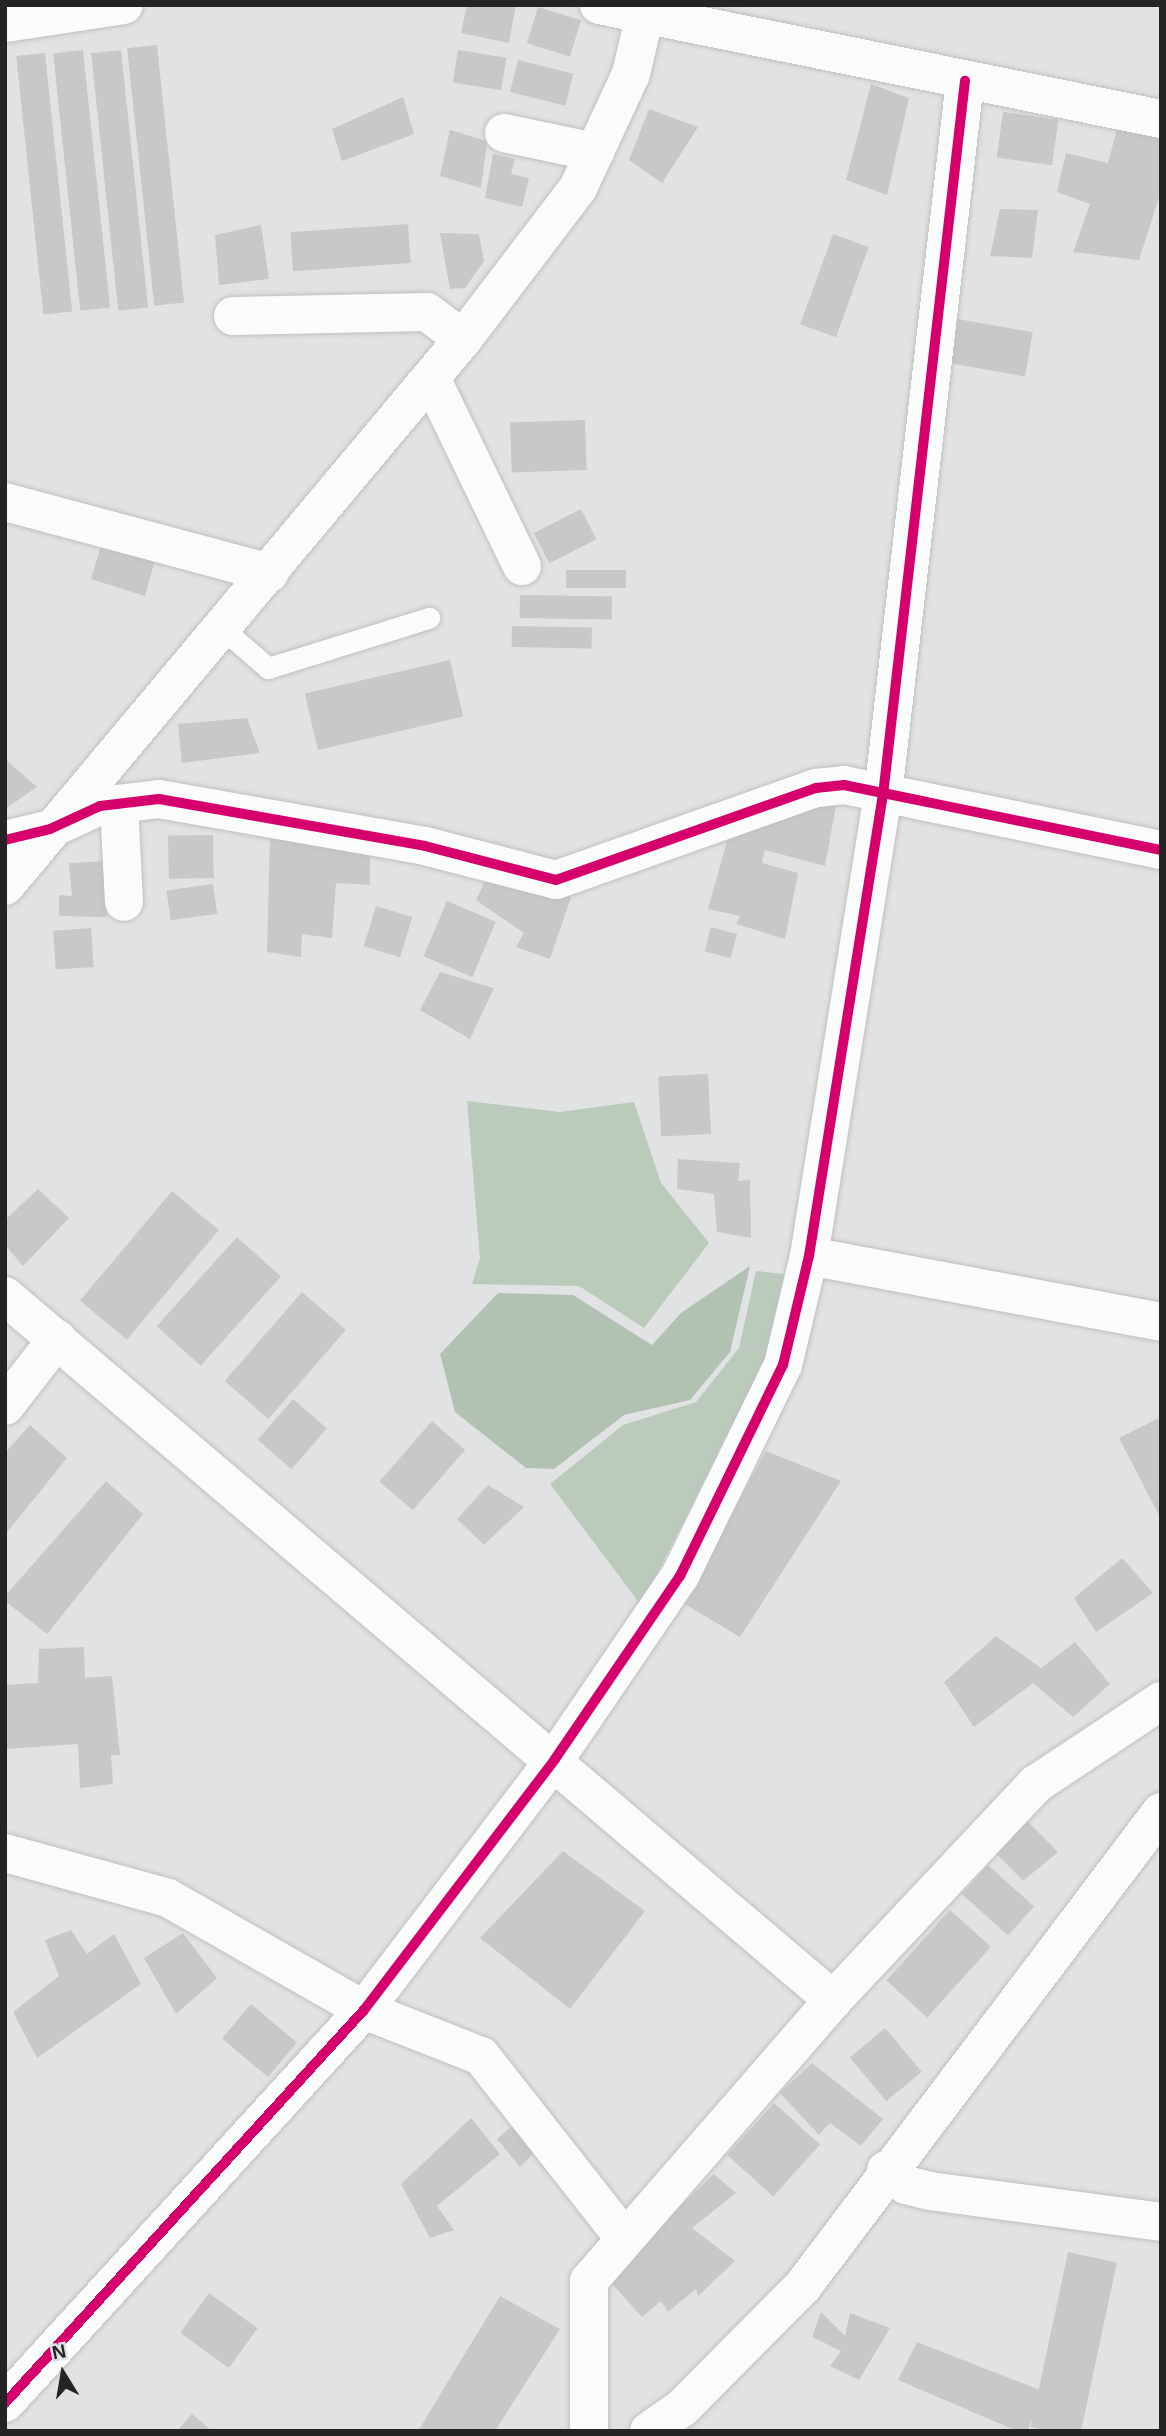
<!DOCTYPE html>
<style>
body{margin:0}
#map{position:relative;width:1166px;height:2436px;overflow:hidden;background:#e1e2e3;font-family:Helvetica,sans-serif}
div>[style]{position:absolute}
.green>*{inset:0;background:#bacbbb}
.forest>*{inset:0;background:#b1c2b2}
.building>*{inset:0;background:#c7c8c9;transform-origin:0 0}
.roads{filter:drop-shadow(0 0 2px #bfc0c1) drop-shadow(0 0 2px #bfc0c1)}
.lane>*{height:21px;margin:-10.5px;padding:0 10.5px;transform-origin:10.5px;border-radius:10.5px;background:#fafbfb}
.street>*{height:38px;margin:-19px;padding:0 19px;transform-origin:19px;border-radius:19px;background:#fafbfb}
.secondary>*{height:38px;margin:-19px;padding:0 19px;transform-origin:19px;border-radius:19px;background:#fafbfb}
.cycleway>*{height:10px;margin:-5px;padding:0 5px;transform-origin:5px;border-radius:5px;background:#d6006c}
span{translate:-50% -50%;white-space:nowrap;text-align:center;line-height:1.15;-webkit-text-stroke:7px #e0e1e4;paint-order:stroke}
.frame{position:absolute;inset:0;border:7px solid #242425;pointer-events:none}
.north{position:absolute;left:28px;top:2338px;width:70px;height:70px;-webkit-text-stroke:5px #e0e1e4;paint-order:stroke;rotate:349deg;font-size:19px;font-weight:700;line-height:28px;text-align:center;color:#242425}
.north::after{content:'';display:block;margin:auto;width:24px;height:32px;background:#242425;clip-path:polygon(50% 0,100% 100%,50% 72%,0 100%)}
</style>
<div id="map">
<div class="green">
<i style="clip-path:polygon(467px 1101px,560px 1112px,634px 1102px,661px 1183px,709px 1243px,644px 1328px,579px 1286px,472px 1284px,480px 1258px)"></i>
<i style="clip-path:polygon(756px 1271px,784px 1274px,767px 1358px,641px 1605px,550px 1484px,623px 1425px,696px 1402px,739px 1348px)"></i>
</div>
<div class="forest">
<i style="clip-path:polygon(750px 1266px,730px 1352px,690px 1400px,624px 1415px,554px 1469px,526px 1468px,455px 1412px,440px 1354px,498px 1293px,573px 1295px,652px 1345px,681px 1313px)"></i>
</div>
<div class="building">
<i style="clip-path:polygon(467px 5px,516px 5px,509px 43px,461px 33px)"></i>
<i style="left:538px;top:7px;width:45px;height:38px;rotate:17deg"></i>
<i style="left:157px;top:45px;width:259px;height:30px;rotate:84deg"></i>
<i style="left:83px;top:50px;width:259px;height:30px;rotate:84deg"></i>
<i style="left:121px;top:50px;width:259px;height:30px;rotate:84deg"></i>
<i style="left:458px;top:50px;width:49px;height:33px;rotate:9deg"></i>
<i style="left:45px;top:53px;width:260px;height:29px;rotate:84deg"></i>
<i style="left:518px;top:60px;width:57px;height:33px;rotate:14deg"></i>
<i style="clip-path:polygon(871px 84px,909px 98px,887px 195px,846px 180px)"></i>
<i style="clip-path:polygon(403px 97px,414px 134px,342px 161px,332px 129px)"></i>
<i style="clip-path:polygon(649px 109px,698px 127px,662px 183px,629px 160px)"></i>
<i style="left:1003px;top:112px;width:56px;height:46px;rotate:8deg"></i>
<i style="clip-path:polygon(1161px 128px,1161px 191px,1139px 260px,1073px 252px,1090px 204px,1057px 192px,1066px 153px,1108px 163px,1117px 129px,1157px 138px)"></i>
<i style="clip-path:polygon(450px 130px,487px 141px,481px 188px,440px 176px)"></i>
<i style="clip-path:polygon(493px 154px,515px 159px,511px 174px,529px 178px,522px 207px,485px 198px)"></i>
<i style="clip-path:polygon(1000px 209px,1038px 210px,1032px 258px,990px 256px)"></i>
<i style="left:408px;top:224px;width:39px;height:118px;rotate:86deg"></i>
<i style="clip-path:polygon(261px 225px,269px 279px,219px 285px,215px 235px)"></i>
<i style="clip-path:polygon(440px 233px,479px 234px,484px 261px,465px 288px,450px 289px)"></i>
<i style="left:833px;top:234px;width:38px;height:96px;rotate:20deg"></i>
<i style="left:952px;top:318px;width:82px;height:45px;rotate:10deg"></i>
<i style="left:585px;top:420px;width:50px;height:75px;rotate:88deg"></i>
<i style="left:581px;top:509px;width:34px;height:53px;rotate:63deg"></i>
<i style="clip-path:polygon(103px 539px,158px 549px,145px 596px,91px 579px)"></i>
<i style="left:566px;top:570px;width:60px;height:18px"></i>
<i style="left:520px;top:595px;width:92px;height:23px;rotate:1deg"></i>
<i style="left:512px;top:626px;width:80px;height:21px;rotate:1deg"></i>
<i style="left:450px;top:660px;width:58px;height:149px;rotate:77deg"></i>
<i style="clip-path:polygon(247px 718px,260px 753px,182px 763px,178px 724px)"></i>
<i style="clip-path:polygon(5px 759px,37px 787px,5px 809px)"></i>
<i style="clip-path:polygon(806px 801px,836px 806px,825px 866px,765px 850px,762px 863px,798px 873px,785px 939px,736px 924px,740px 916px,708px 909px,729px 834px)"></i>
<i style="left:213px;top:835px;width:43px;height:45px;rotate:89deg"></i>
<i style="clip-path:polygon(270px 836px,370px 842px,370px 885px,336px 883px,332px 938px,302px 934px,301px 957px,267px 952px)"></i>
<i style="clip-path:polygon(108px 861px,107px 917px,59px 916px,59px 895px,72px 896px,69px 863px)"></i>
<i style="clip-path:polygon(489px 873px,571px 897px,550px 959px,516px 947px,524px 933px,476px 900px)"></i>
<i style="left:213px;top:884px;width:30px;height:47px;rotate:82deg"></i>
<i style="left:447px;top:901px;width:53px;height:60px;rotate:23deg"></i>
<i style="left:376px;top:906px;width:38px;height:42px;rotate:17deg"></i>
<i style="left:711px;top:927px;width:27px;height:25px;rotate:15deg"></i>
<i style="left:91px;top:928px;width:39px;height:38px;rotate:86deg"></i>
<i style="clip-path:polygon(440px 972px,494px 988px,470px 1039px,420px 1010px)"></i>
<i style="left:708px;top:1074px;width:60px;height:50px;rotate:87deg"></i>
<i style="clip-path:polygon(678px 1159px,740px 1163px,738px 1181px,750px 1180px,751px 1238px,717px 1232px,714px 1194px,677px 1189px)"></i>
<i style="clip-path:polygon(38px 1189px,69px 1218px,23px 1266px,5px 1245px,5px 1220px)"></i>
<i style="left:172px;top:1191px;width:61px;height:143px;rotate:40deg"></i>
<i style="left:237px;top:1237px;width:59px;height:120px;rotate:42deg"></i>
<i style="left:302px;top:1292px;width:58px;height:118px;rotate:41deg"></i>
<i style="left:293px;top:1399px;width:45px;height:54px;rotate:41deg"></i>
<i style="clip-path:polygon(1161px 1417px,1161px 1519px,1119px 1438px)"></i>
<i style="left:432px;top:1421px;width:44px;height:80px;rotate:41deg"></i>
<i style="clip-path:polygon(30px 1425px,67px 1458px,5px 1535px,5px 1453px)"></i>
<i style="clip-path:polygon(766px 1451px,841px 1481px,740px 1637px,683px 1603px)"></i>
<i style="clip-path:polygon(106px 1481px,143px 1514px,47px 1634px,5px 1601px,5px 1596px)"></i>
<i style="clip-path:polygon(488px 1485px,524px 1507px,484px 1545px,457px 1519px)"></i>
<i style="clip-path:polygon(1122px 1558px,1153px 1593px,1096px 1632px,1074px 1598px)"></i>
<i style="clip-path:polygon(996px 1636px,1041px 1668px,1075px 1642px,1110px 1684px,1073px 1717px,1033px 1683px,974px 1727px,944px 1682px)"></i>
<i style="clip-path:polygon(84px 1647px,85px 1678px,112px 1676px,120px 1755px,111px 1755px,113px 1784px,80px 1788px,78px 1744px,5px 1749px,5px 1685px,38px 1683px,39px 1649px)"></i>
<i style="clip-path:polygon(1026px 1820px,1058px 1852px,1023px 1881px,997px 1854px)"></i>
<i style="clip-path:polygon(563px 1851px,645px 1911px,570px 2009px,480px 1938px)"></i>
<i style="left:988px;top:1865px;width:62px;height:39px;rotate:42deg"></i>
<i style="left:950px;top:1910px;width:55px;height:95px;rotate:42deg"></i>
<i style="clip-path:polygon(71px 1930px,87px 1954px,114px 1934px,141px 1984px,37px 2058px,13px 2012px,59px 1976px,45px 1940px)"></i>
<i style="clip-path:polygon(183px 1933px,217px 1978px,176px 2014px,144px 1958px)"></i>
<i style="left:251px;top:2004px;width:60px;height:45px;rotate:40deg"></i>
<i style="left:885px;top:2028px;width:57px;height:46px;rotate:50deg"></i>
<i style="clip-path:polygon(812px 2063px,883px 2119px,861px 2146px,830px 2123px,819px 2135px,780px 2093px)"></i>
<i style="left:774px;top:2103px;width:62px;height:70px;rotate:42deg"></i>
<i style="clip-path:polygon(471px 2118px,500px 2154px,437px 2206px,454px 2230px,430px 2238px,401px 2184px)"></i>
<i style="clip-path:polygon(518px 2121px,542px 2145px,520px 2167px,497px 2139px)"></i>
<i style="clip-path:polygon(714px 2174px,736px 2193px,692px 2228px,735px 2261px,698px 2296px,696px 2289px,668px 2312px,661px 2301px,642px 2317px,606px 2277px)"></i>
<i style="left:1068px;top:2252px;width:50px;height:179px;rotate:12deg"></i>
<i style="left:209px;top:2293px;width:60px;height:49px;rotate:36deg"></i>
<i style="clip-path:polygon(500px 2296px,560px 2329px,495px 2431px,418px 2431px)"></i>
<i style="clip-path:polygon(821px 2312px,845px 2336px,850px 2313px,890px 2328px,859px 2380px,830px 2366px,841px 2351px,812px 2337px)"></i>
<i style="clip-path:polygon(917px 2342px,1045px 2392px,1027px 2431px,1017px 2431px,898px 2380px)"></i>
<i style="clip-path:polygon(192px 2414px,212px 2431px,177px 2431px)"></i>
</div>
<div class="roads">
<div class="lane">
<i style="left:223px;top:629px;width:60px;rotate:40.9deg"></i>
<i style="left:268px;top:668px;width:169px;rotate:-17.3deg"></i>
</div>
<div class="street">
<i style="left:599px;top:5px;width:573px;rotate:11.47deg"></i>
<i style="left:5px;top:23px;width:120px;rotate:-8.6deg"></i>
<i style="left:504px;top:133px;width:93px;rotate:11.8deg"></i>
<i style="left:233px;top:316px;width:194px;rotate:-1.2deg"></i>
<i style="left:427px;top:312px;width:45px;rotate:36.9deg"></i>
<i style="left:431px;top:378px;width:209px;rotate:64.2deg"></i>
<i style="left:5px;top:502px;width:274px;rotate:15deg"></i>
<i style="left:119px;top:804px;width:98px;rotate:87.1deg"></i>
<i style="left:5px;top:840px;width:46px;rotate:-13.7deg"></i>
<i style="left:50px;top:829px;width:55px;rotate:-24.7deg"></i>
<i style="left:100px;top:806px;width:59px;rotate:-6.8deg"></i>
<i style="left:159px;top:799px;width:270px;rotate:10deg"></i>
<i style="left:425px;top:846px;width:135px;rotate:14.5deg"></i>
<i style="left:556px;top:880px;width:276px;rotate:-19.5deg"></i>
<i style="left:816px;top:788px;width:28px;rotate:-6deg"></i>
<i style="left:844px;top:785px;width:324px;rotate:11.6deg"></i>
<i style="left:5px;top:886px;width:713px;rotate:-50.06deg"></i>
<i style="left:463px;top:339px;width:190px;rotate:-52.7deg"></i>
<i style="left:578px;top:188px;width:126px;rotate:-65.1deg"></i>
<i style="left:631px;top:74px;width:71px;rotate:-76.9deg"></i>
<i style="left:809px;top:1256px;width:358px;rotate:10.6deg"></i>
<i style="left:5px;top:1296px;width:1087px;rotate:40.37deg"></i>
<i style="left:5px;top:1406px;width:85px;rotate:-52.2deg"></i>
<i style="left:5px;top:1853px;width:169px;rotate:15.4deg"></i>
<i style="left:168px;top:1898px;width:226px;rotate:29.7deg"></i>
<i style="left:364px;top:2010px;width:126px;rotate:21.5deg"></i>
<i style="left:481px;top:2056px;width:231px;rotate:51.8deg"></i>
<i style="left:886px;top:2170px;width:25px;rotate:37deg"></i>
<i style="left:906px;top:2185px;width:25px;rotate:14deg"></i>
<i style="left:930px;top:2191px;width:233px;rotate:7.6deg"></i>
<i style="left:5px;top:2403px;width:532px;rotate:-47.59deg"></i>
<i style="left:364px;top:2010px;width:315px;rotate:-52.7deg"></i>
<i style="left:555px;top:1759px;width:222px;rotate:-55.7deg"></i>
<i style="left:680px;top:1576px;width:235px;rotate:-64deg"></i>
<i style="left:783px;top:1365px;width:112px;rotate:-76.6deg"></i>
<i style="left:809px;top:1256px;width:467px;rotate:-80.9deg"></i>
<i style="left:883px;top:795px;width:719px;rotate:-83.45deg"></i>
<i style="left:589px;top:2431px;width:150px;rotate:-90deg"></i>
<i style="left:589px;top:2281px;width:372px;rotate:-49deg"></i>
<i style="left:833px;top:2000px;width:296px;rotate:-46.8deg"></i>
<i style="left:1036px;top:1784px;width:150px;rotate:-33.6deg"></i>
</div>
<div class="secondary">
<i style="left:649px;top:2431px;width:40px;rotate:-34.9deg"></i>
<i style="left:682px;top:2408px;width:172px;rotate:-45.2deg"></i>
<i style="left:803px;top:2286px;width:594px;rotate:-52.94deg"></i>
</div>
</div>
<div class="cycleway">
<i style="left:5px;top:840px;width:46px;rotate:-13.7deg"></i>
<i style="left:50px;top:829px;width:55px;rotate:-24.7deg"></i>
<i style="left:100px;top:806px;width:59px;rotate:-6.8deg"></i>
<i style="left:159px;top:799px;width:270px;rotate:10deg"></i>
<i style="left:425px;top:846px;width:135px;rotate:14.5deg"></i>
<i style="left:556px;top:880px;width:276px;rotate:-19.5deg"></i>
<i style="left:816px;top:788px;width:28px;rotate:-6deg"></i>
<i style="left:844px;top:785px;width:324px;rotate:11.6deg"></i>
<i style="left:5px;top:2403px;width:532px;rotate:-47.59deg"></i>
<i style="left:364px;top:2010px;width:315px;rotate:-52.7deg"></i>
<i style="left:555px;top:1759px;width:222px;rotate:-55.7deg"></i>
<i style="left:680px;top:1576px;width:235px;rotate:-64deg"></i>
<i style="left:783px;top:1365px;width:112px;rotate:-76.6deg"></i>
<i style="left:809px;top:1256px;width:467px;rotate:-80.9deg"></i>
<i style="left:883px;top:795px;width:719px;rotate:-83.45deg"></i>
</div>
<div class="frame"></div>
<div class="north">N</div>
</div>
